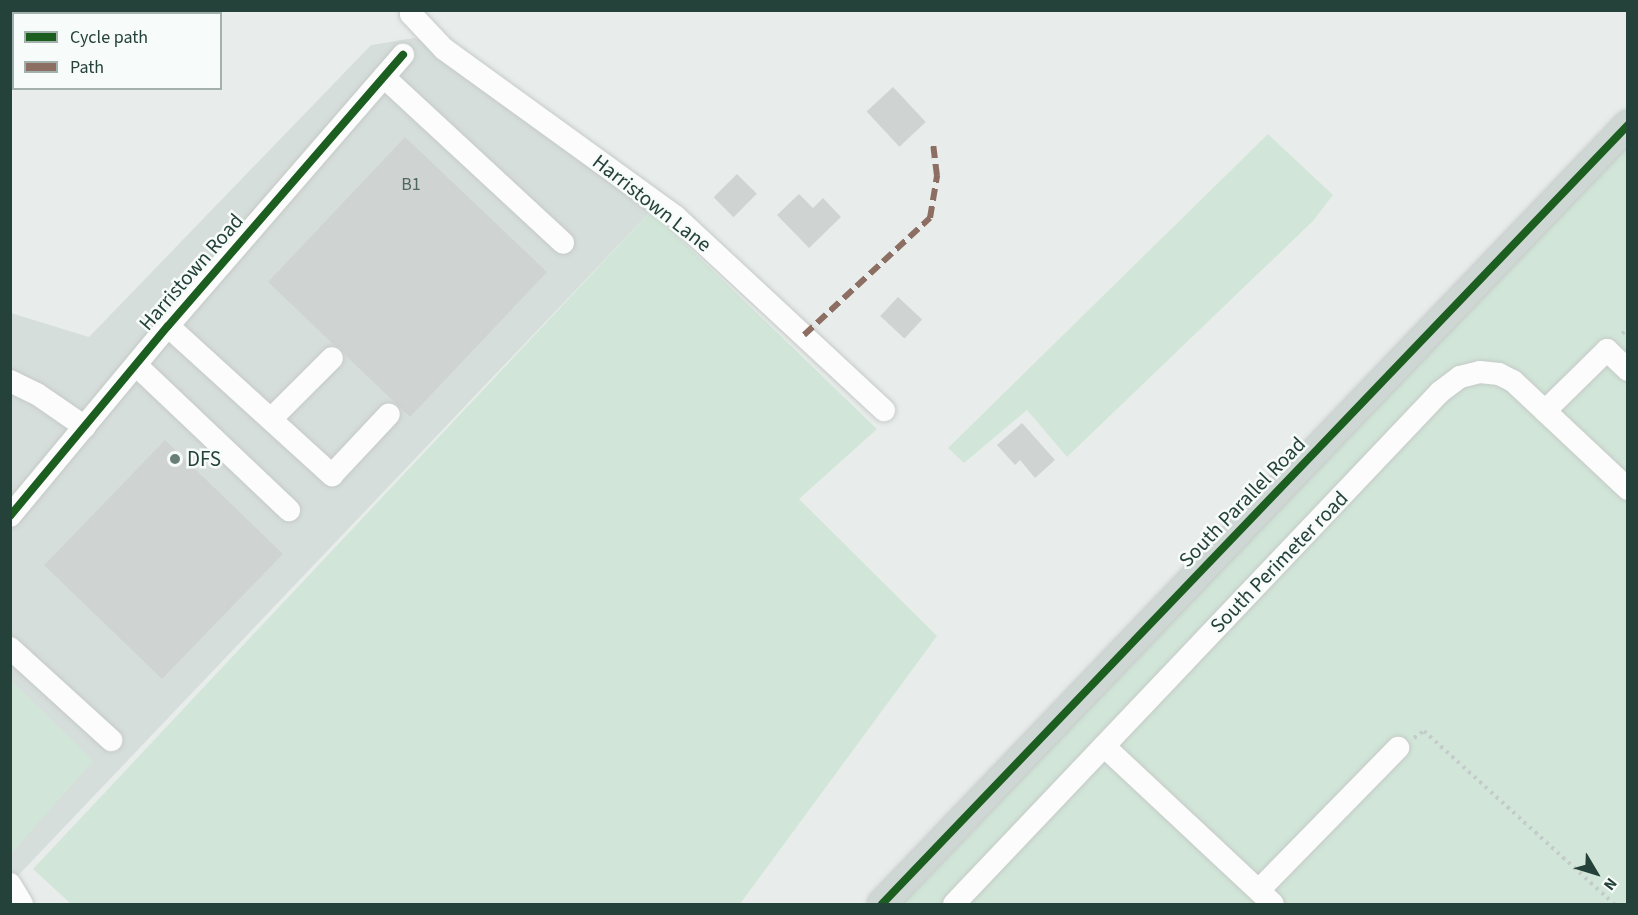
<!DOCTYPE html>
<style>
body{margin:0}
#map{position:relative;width:1638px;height:915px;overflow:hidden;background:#e8edeb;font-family:"Source Sans 3",sans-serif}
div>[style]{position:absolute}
.built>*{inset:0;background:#d6dedb}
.green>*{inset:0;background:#d1e6d8}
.building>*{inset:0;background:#cfd4d2;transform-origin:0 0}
.path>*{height:4px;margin-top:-2px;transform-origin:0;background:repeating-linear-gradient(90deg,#c3ccca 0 3px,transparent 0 7.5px)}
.roads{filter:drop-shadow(0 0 2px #c5cac8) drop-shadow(0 0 2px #c5cac8)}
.minor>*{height:22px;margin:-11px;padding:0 11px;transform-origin:11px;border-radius:11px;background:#fcfcfc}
.major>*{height:28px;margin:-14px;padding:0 14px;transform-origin:14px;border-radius:14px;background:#cfd7d5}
.quiet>*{height:6px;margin-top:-3px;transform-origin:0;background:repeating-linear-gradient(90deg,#8d6e63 0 12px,transparent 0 18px)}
.cycleway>*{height:8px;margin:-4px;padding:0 4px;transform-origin:4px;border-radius:4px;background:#1b5e20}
.dots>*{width:16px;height:16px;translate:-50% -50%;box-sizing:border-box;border:3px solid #f7fbf9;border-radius:50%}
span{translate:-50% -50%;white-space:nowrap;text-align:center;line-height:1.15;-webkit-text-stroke:5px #f7fbf9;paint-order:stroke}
.number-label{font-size:18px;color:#506761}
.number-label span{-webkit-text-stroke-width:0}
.street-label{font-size:21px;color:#24423a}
.poi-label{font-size:21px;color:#24423a}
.left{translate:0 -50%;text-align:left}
.frame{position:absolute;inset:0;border:12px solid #24423a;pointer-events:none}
.legend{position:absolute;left:12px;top:12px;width:210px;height:78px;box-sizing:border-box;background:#f7fbf9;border:2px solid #a3b1ad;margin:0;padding:8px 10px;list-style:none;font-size:18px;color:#24423a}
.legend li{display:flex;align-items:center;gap:12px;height:30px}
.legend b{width:30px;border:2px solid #a3b1ad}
.north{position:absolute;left:1566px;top:843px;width:60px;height:60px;-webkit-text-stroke:4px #f7fbf9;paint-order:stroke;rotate:128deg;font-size:16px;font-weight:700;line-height:24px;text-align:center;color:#24423a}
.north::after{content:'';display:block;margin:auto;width:21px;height:27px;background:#24423a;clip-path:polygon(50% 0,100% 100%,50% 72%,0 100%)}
</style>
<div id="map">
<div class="built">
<i style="clip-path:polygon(414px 38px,444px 49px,651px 211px,11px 883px,11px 313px,89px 337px,371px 45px)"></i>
</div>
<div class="green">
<i style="clip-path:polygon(1268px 134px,1333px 195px,1313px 221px,1067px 457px,1027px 410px,964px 463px,948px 448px)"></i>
<i style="clip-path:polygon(1627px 143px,1627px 904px,902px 904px,929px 876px)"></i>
<i style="clip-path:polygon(651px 211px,877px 429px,799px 499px,937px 636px,740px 904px,71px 904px,33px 869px)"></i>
<i style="clip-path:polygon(10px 679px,93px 761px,12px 852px,10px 849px)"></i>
</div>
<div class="building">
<i style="left:893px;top:87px;width:48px;height:36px;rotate:47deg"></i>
<i style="clip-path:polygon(405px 137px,547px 272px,410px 417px,345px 355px,341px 348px,334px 345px,268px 282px)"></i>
<i style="left:737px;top:174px;width:28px;height:33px;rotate:45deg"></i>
<i style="clip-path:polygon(799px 194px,813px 208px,823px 198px,841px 217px,809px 248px,777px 215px)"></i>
<i style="left:898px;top:297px;width:33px;height:26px;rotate:43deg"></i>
<i style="clip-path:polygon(1022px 423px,1055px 460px,1035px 478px,1020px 460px,1015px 465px,997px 445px)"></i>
<i style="left:165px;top:440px;width:164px;height:174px;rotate:44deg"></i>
</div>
<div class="path">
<i style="left:1622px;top:334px;width:8px;rotate:-45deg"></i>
<i style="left:1414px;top:738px;width:12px;rotate:-35deg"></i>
<i style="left:1424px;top:731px;width:257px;rotate:42.3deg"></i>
</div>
<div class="roads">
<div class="minor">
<i style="left:413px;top:10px;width:4px;rotate:117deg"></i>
<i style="left:411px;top:14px;width:48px;rotate:46.7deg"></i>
<i style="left:444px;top:49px;width:286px;rotate:35.9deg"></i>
<i style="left:676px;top:217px;width:284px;rotate:42.9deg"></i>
<i style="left:384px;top:77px;width:244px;rotate:42.8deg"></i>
<i style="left:168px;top:326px;width:222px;rotate:42.3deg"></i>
<i style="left:332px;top:475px;width:83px;rotate:-46.9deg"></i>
<i style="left:136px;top:365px;width:211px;rotate:43.5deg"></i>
<i style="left:10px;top:381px;width:30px;rotate:26deg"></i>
<i style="left:37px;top:394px;width:58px;rotate:34.5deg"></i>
<i style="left:1545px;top:411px;width:87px;rotate:-44.5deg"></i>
<i style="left:1607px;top:350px;width:29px;rotate:44deg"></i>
<i style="left:271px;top:419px;width:86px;rotate:-45deg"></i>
<i style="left:10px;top:516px;width:247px;rotate:-50.3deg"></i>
<i style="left:168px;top:326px;width:359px;rotate:-49.1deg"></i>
<i style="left:10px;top:648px;width:137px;rotate:42.3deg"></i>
<i style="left:1104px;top:746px;width:231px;rotate:43.1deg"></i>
<i style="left:10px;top:884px;width:23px;rotate:59deg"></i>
<i style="left:1259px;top:890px;width:199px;rotate:-45.6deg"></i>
<i style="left:954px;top:904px;width:706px;rotate:-46.49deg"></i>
<i style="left:1440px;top:392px;width:25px;rotate:-37deg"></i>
<i style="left:1460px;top:377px;width:21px;rotate:-14deg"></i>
<i style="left:1480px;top:372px;width:19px;rotate:6deg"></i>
<i style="left:1499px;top:374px;width:16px;rotate:27deg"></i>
<i style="left:1513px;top:381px;width:158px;rotate:43.2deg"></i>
</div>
<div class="major">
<i style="left:882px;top:904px;width:1079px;rotate:-46.24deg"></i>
</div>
</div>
<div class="quiet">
<i style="left:804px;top:335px;width:172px;rotate:-42.9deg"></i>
<i style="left:930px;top:218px;width:43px;rotate:-80.5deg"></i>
<i style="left:937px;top:176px;width:32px;rotate:-97deg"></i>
</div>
<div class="cycleway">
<i style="left:10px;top:516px;width:247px;rotate:-50.3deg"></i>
<i style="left:168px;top:326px;width:359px;rotate:-49.1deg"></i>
<i style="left:882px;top:904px;width:1079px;rotate:-46.24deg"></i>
</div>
<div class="dots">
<i style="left:175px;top:459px;background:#697e78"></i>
</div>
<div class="number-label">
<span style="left:411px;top:185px">B1</span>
</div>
<div class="street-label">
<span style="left:652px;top:203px;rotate:38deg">Harristown Lane</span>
<span style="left:191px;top:272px;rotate:-49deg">Harristown Road</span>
<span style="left:1242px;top:502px;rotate:-46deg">South Parallel Road</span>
<span style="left:1279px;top:562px;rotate:-46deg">South Perimeter road</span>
</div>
<div class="poi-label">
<span class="left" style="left:187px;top:459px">DFS</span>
</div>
<div class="frame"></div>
<ul class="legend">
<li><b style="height:8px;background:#1b5e20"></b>Cycle path</li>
<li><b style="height:8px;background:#8d6e63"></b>Path</li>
</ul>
<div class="north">N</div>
</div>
